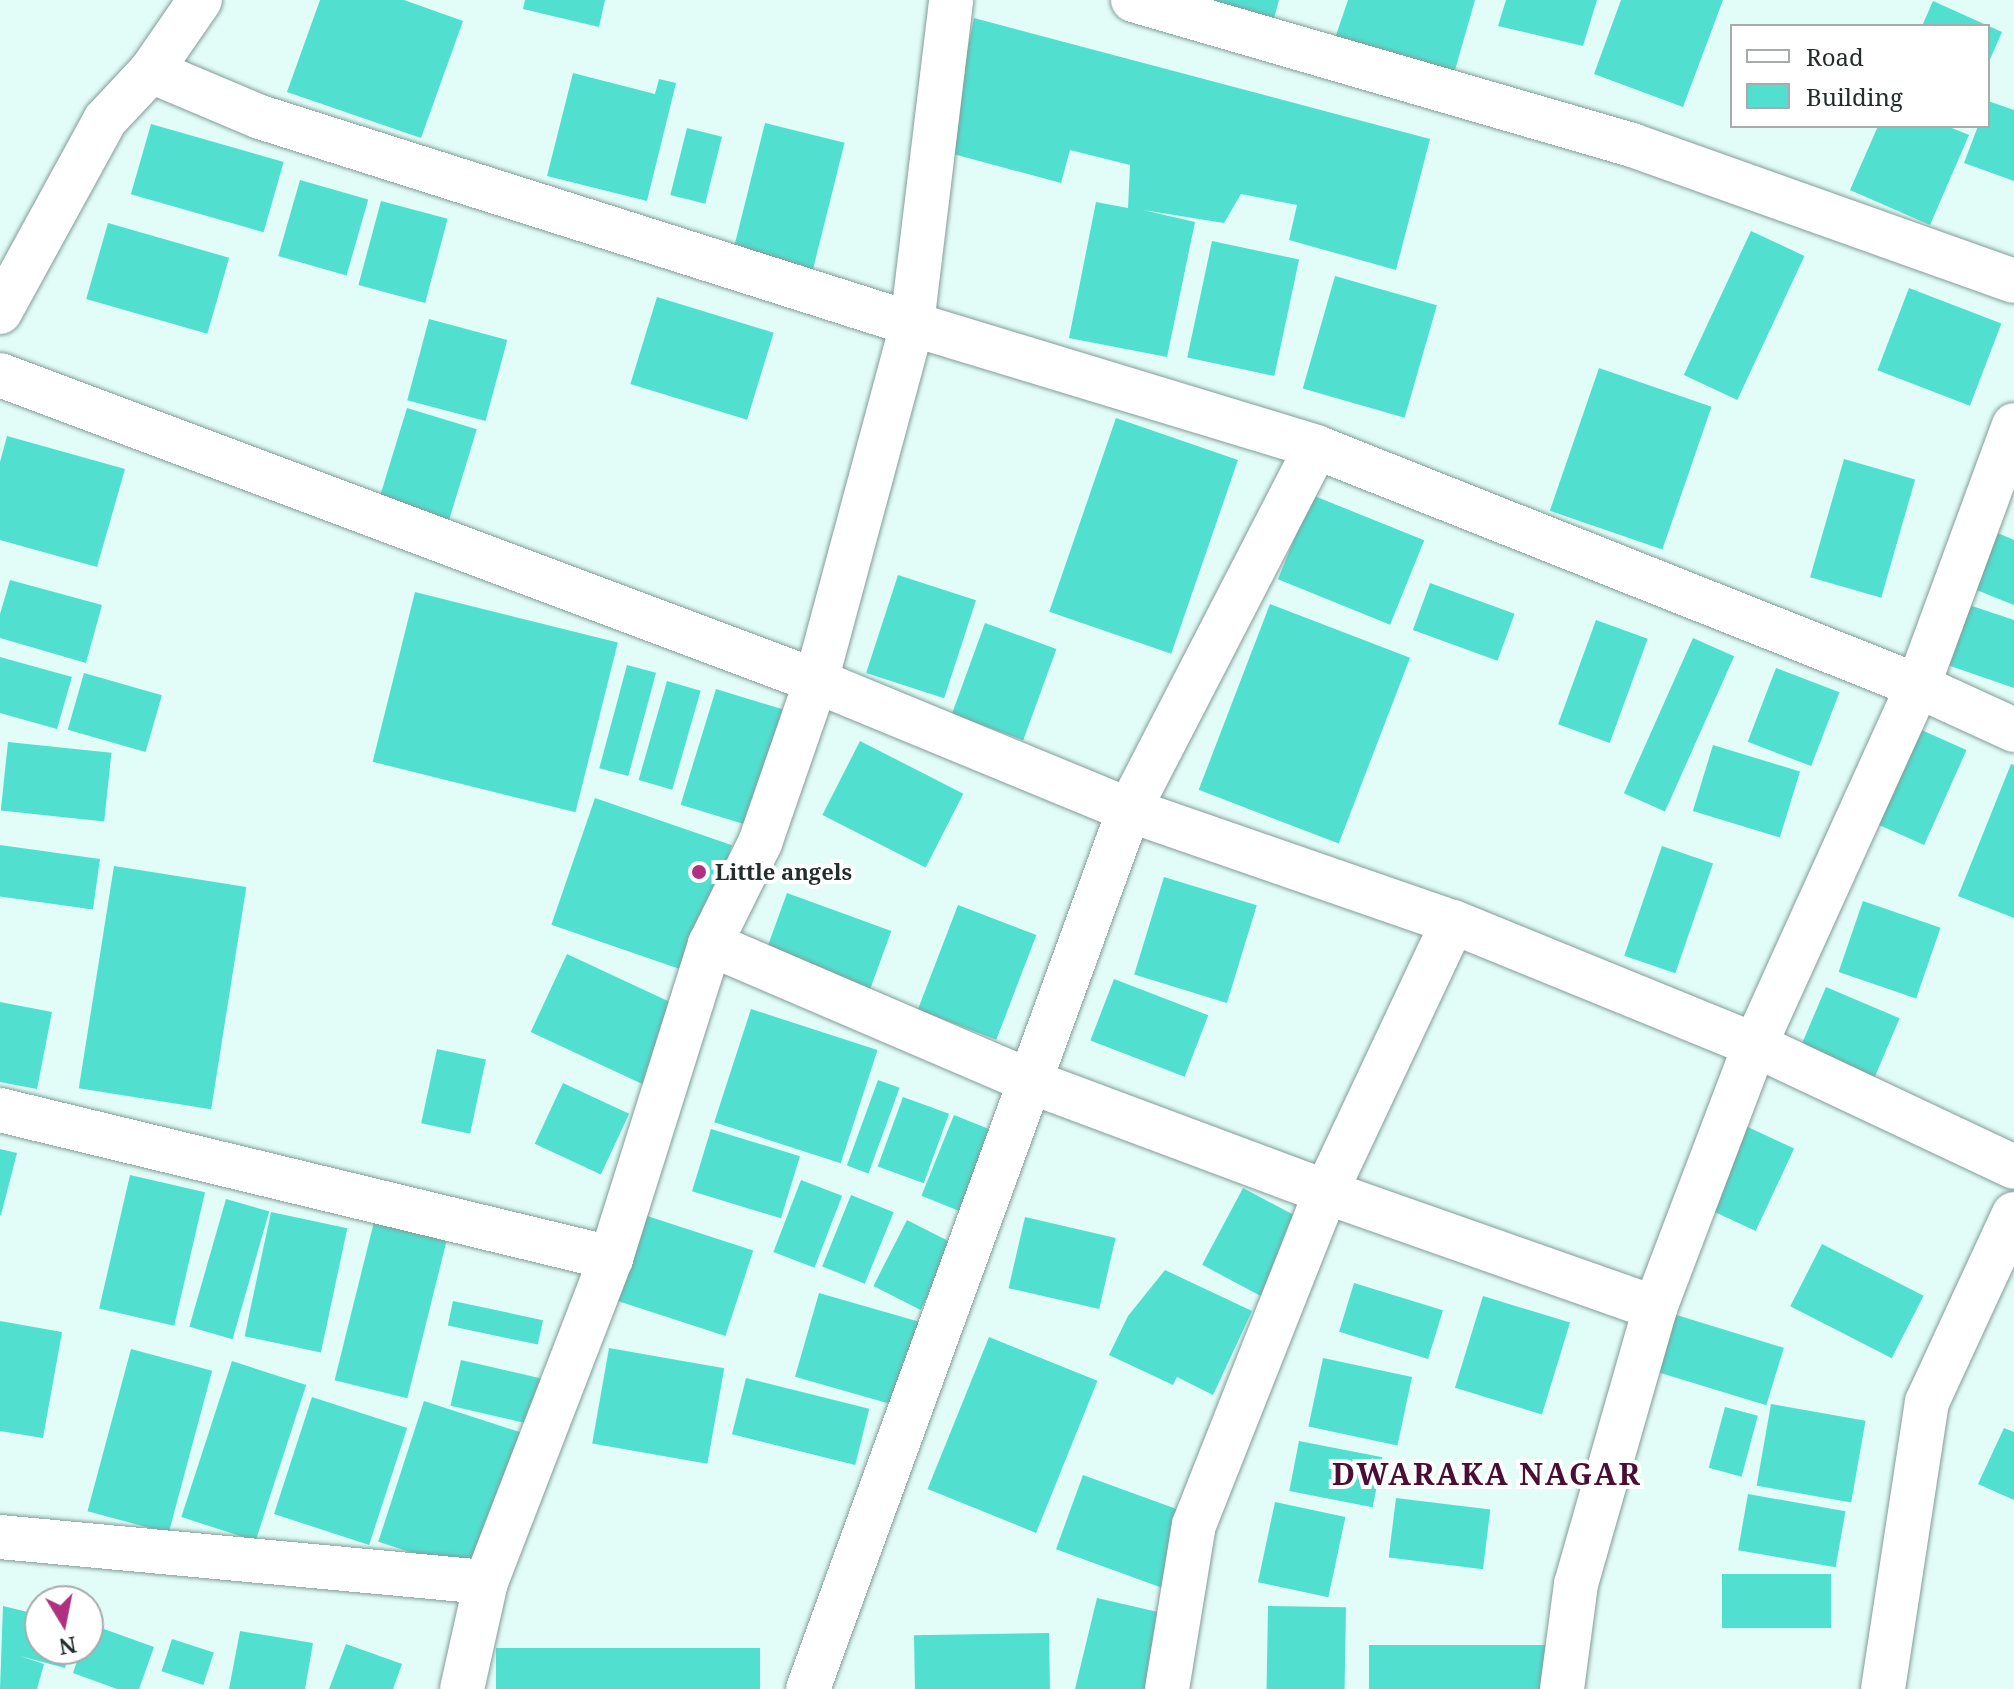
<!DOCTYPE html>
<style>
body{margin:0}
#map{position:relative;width:2014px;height:1689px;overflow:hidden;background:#e2fdf8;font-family:"Noto Serif",serif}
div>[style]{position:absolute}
.building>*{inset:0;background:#51e0d0;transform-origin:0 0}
.roads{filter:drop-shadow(0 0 2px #839c98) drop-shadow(0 0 2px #839c98)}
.minor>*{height:44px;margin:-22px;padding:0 22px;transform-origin:22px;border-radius:22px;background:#fff}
.dots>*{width:22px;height:22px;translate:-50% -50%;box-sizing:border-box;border:4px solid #fff;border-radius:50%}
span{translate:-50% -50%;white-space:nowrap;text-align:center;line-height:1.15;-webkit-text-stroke:8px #fff;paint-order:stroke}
.poi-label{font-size:22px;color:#232d2c;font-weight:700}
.left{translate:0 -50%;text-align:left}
.district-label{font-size:30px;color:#4a0e34;font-weight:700;letter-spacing:2px}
.legend{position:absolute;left:1730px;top:24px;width:260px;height:104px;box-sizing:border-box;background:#fff;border:2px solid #a7abab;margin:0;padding:10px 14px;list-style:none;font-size:24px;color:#232d2c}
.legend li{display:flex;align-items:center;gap:16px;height:40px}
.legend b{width:40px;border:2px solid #a7abab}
.north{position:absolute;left:24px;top:1585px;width:80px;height:80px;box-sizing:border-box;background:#fff;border:2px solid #a7abab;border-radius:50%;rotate:170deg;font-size:22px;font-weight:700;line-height:32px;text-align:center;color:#232d2c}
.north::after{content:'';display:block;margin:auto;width:28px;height:36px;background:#af317f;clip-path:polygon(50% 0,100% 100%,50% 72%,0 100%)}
</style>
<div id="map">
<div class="building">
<i style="clip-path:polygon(320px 0,404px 0,463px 21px,421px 138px,287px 92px)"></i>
<i style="clip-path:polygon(525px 0,605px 0,599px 27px,523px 9px)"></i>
<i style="clip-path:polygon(1196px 0,1279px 0,1273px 22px)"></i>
<i style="clip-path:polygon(1348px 0,1475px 0,1453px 77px,1333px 44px)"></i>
<i style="clip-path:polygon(1506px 0,1597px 0,1583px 46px,1498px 26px)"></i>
<i style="clip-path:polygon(1621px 0,1723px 0,1683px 107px,1594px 74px)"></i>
<i style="clip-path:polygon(1933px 1px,2002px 32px,1988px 64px,1988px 26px,1922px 26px)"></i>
<i style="clip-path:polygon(974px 18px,1430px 139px,1396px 270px,1289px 240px,1297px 205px,1241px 194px,1224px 223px,1143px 210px,1195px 222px,1167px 357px,1069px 338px,1096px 202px,1128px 208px,1130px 165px,1070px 150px,1061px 183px,946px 152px)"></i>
<i style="clip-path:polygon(573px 73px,655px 94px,659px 79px,676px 83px,647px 201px,547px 176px)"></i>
<i style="clip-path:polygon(1988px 101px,2014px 110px,2014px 181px,1964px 163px,1978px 126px,1988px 126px)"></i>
<i style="left:765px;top:123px;width:82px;height:132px;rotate:14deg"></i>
<i style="left:151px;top:124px;width:138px;height:73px;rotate:16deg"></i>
<i style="clip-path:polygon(1878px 126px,1947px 126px,1969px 135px,1930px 225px,1850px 190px)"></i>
<i style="left:687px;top:128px;width:36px;height:69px;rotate:14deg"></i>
<i style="left:300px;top:180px;width:71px;height:79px;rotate:16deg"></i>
<i style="left:381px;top:201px;width:69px;height:87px;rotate:15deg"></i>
<i style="left:108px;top:223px;width:126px;height:79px;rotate:16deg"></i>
<i style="left:1751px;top:231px;width:59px;height:159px;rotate:25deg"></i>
<i style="left:1212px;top:241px;width:89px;height:119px;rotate:12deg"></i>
<i style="left:1335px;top:276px;width:106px;height:117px;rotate:16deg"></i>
<i style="left:1909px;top:288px;width:99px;height:88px;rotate:21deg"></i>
<i style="left:657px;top:297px;width:122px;height:91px;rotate:17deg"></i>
<i style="left:429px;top:319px;width:81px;height:84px;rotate:15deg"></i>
<i style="left:1599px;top:368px;width:119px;height:151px;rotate:19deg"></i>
<i style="left:407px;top:408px;width:73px;height:95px;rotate:17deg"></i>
<i style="left:1116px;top:418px;width:129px;height:205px;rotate:19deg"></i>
<i style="clip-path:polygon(7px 436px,125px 469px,97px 567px,0 540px,0 462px)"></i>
<i style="left:1844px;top:459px;width:74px;height:123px;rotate:16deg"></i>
<i style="left:1312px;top:495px;width:121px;height:91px;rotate:22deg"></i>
<i style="clip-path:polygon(1986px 528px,2014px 540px,2014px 605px,1969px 587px)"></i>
<i style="left:898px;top:575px;width:82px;height:103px;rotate:18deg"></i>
<i style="clip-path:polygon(10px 580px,102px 605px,86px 663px,0 638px,0 614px)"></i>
<i style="left:1430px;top:583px;width:90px;height:50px;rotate:20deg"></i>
<i style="left:415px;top:592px;width:209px;height:175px;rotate:14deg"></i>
<i style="clip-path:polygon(1957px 601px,2014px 620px,2014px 688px,1936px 661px)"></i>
<i style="left:1270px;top:604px;width:150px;height:199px;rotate:21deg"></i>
<i style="left:1596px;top:620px;width:55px;height:111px;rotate:20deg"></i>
<i style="left:985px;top:623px;width:76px;height:97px;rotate:20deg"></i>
<i style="left:1693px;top:638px;width:45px;height:170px;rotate:24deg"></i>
<i style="clip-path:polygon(0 657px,72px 677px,57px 729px,0 713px)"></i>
<i style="left:627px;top:665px;width:30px;height:107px;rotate:15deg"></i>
<i style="left:1776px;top:668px;width:68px;height:79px;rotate:21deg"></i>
<i style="left:84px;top:673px;width:81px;height:59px;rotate:16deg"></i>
<i style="left:667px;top:681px;width:35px;height:103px;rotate:16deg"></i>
<i style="left:716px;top:689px;width:85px;height:121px;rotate:17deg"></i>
<i style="left:1908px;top:724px;width:64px;height:104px;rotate:24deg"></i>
<i style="left:860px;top:741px;width:116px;height:83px;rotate:27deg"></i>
<i style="left:8px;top:742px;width:104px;height:69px;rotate:6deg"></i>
<i style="left:1713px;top:745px;width:91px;height:69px;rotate:17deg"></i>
<i style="clip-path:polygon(2011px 764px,2014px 765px,2014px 918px,1958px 896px)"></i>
<i style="left:595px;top:798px;width:145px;height:134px;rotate:19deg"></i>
<i style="left:0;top:845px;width:101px;height:51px;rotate:8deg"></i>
<i style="left:1662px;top:846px;width:54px;height:116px;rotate:19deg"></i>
<i style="left:114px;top:866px;width:134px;height:225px;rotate:9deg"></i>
<i style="left:1164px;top:877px;width:97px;height:102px;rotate:17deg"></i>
<i style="left:787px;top:893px;width:111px;height:67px;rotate:20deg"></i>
<i style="left:1863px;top:901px;width:82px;height:75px;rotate:19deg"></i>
<i style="left:958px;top:905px;width:84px;height:112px;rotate:21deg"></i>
<i style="left:567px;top:954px;width:126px;height:86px;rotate:25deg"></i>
<i style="left:1114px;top:979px;width:101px;height:66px;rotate:21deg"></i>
<i style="left:1826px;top:987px;width:80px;height:76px;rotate:23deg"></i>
<i style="clip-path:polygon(0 1002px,52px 1012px,37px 1089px,0 1082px)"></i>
<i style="left:751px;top:1009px;width:133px;height:119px;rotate:18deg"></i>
<i style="left:437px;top:1049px;width:50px;height:76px;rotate:12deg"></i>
<i style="left:878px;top:1080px;width:23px;height:91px;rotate:20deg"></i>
<i style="left:563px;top:1083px;width:73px;height:67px;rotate:25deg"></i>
<i style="left:903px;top:1097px;width:49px;height:74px;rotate:20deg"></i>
<i style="left:954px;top:1115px;width:55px;height:87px;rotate:22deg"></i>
<i style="left:1737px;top:1122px;width:63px;height:91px;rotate:25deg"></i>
<i style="left:711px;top:1129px;width:93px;height:65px;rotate:17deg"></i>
<i style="clip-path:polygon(0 1149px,17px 1153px,1px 1215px,0 1215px)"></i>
<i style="left:130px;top:1175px;width:77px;height:137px;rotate:13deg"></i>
<i style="left:801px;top:1180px;width:44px;height:77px;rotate:21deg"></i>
<i style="left:1243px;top:1188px;width:78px;height:87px;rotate:28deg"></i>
<i style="left:851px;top:1195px;width:46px;height:77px;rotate:22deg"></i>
<i style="left:226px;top:1199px;width:45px;height:133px;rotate:16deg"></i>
<i style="left:271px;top:1212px;width:78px;height:127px;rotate:12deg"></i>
<i style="left:641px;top:1214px;width:118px;height:90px;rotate:18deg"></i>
<i style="left:1025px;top:1217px;width:93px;height:73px;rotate:13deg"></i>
<i style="left:907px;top:1220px;width:53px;height:74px;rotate:27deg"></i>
<i style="left:374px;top:1222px;width:75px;height:163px;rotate:14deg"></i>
<i style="left:1822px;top:1244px;width:114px;height:70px;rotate:27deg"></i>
<i style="clip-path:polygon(1165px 1270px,1252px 1311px,1213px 1395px,1177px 1377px,1173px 1385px,1109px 1355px,1128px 1316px)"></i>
<i style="left:1354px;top:1283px;width:93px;height:51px;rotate:17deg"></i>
<i style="left:819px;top:1293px;width:124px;height:87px;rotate:16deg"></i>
<i style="left:1483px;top:1296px;width:91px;height:96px;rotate:17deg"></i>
<i style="left:453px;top:1301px;width:92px;height:25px;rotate:12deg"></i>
<i style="left:1670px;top:1313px;width:119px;height:60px;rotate:17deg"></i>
<i style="clip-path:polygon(0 1321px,62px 1332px,43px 1438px,0 1431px)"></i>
<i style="left:989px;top:1337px;width:117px;height:164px;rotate:22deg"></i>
<i style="left:609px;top:1348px;width:117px;height:97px;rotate:10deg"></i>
<i style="left:131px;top:1349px;width:84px;height:168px;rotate:15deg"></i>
<i style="left:1323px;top:1358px;width:91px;height:70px;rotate:12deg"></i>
<i style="left:461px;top:1360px;width:89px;height:47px;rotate:13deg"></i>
<i style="left:232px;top:1361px;width:78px;height:164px;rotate:18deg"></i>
<i style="left:746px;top:1378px;width:127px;height:58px;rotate:14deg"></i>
<i style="left:312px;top:1397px;width:100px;height:123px;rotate:18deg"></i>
<i style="left:424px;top:1401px;width:103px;height:148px;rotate:18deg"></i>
<i style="left:1771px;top:1404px;width:96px;height:83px;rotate:10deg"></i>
<i style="left:1725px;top:1407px;width:34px;height:63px;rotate:15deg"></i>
<i style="clip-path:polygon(2004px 1428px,2014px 1432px,2014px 1500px,1978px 1484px)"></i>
<i style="left:1299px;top:1441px;width:85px;height:51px;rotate:11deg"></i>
<i style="left:1083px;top:1475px;width:117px;height:79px;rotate:20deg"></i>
<i style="left:1748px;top:1494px;width:99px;height:57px;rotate:10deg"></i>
<i style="left:1396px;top:1498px;width:95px;height:60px;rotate:7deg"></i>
<i style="left:1275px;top:1502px;width:72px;height:82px;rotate:12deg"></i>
<i style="left:1722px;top:1574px;width:109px;height:54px"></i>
<i style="clip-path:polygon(1097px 1598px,1171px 1615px,1154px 1689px,1075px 1689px)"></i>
<i style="clip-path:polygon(3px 1606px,40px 1615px,40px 1649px,70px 1649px,65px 1668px,20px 1656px,44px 1664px,37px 1689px,0 1689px)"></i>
<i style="left:1268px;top:1606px;width:78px;height:83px;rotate:1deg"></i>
<i style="clip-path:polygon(90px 1624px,154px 1647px,139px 1689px,117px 1689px,73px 1673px,81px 1649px,88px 1649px)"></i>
<i style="clip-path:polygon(240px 1631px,313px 1643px,305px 1689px,229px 1689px)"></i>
<i style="left:1049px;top:1633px;width:56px;height:135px;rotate:89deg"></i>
<i style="left:172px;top:1639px;width:44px;height:34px;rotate:18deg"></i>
<i style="clip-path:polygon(346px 1644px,402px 1664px,393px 1689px,329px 1689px)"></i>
<i style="left:1369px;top:1645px;width:182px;height:44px"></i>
<i style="left:496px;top:1648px;width:264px;height:41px"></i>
</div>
<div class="roads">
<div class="minor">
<i style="left:1133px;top:0;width:520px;rotate:16.2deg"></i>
<i style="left:1632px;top:145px;width:405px;rotate:19.6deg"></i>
<i style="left:151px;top:71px;width:118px;rotate:22.9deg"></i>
<i style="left:260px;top:117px;width:684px;rotate:17.61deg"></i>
<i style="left:912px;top:324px;width:422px;rotate:16.9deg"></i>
<i style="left:1316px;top:447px;width:648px;rotate:21.65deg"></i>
<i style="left:1918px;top:686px;width:106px;rotate:24.6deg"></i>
<i style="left:0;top:312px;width:219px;rotate:-61.3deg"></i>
<i style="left:105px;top:120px;width:67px;rotate:-46.8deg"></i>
<i style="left:151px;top:71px;width:86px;rotate:-55.4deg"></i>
<i style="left:0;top:375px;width:871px;rotate:20.56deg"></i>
<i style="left:816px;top:681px;width:339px;rotate:22.4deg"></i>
<i style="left:1129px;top:810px;width:343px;rotate:19.1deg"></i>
<i style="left:1453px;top:922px;width:326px;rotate:22.2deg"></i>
<i style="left:1755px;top:1045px;width:286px;rotate:25.2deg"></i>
<i style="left:710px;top:944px;width:347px;rotate:23.2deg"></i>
<i style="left:1029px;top:1081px;width:317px;rotate:20.5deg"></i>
<i style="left:1326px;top:1192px;width:349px;rotate:19.4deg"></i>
<i style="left:0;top:1110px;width:629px;rotate:13.62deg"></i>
<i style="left:0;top:1537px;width:488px;rotate:5.3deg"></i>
<i style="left:462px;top:1689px;width:110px;rotate:-77.4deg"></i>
<i style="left:486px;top:1582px;width:347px;rotate:-68.9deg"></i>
<i style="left:611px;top:1258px;width:329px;rotate:-72.5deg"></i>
<i style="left:710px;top:944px;width:113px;rotate:-63.7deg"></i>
<i style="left:760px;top:843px;width:171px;rotate:-70.9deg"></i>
<i style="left:816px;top:681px;width:370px;rotate:-74.9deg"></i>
<i style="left:912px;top:324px;width:326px;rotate:-83.1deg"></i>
<i style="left:808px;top:1689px;width:936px;rotate:-69.94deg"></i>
<i style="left:1129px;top:810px;width:408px;rotate:-62.7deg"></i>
<i style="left:1167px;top:1689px;width:166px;rotate:-80.7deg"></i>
<i style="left:1194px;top:1525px;width:358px;rotate:-68.4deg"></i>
<i style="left:1326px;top:1192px;width:298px;rotate:-64.8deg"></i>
<i style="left:1562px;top:1689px;width:106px;rotate:-82.4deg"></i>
<i style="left:1576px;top:1584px;width:287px;rotate:-74deg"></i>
<i style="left:1655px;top:1308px;width:281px;rotate:-69.2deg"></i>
<i style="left:1755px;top:1045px;width:394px;rotate:-65.6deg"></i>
<i style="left:1918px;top:686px;width:278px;rotate:-69.8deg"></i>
<i style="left:1883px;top:1689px;width:290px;rotate:-81.3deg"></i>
<i style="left:1927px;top:1402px;width:207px;rotate:-65.2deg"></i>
</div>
</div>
<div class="dots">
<i style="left:699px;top:872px;background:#af317f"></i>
</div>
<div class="poi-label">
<span class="left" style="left:715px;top:872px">Little angels</span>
</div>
<div class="district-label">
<span style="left:1487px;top:1474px">DWARAKA NAGAR</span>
</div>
<ul class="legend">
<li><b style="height:10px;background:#fff"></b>Road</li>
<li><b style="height:22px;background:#51e0d0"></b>Building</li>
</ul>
<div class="north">N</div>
</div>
